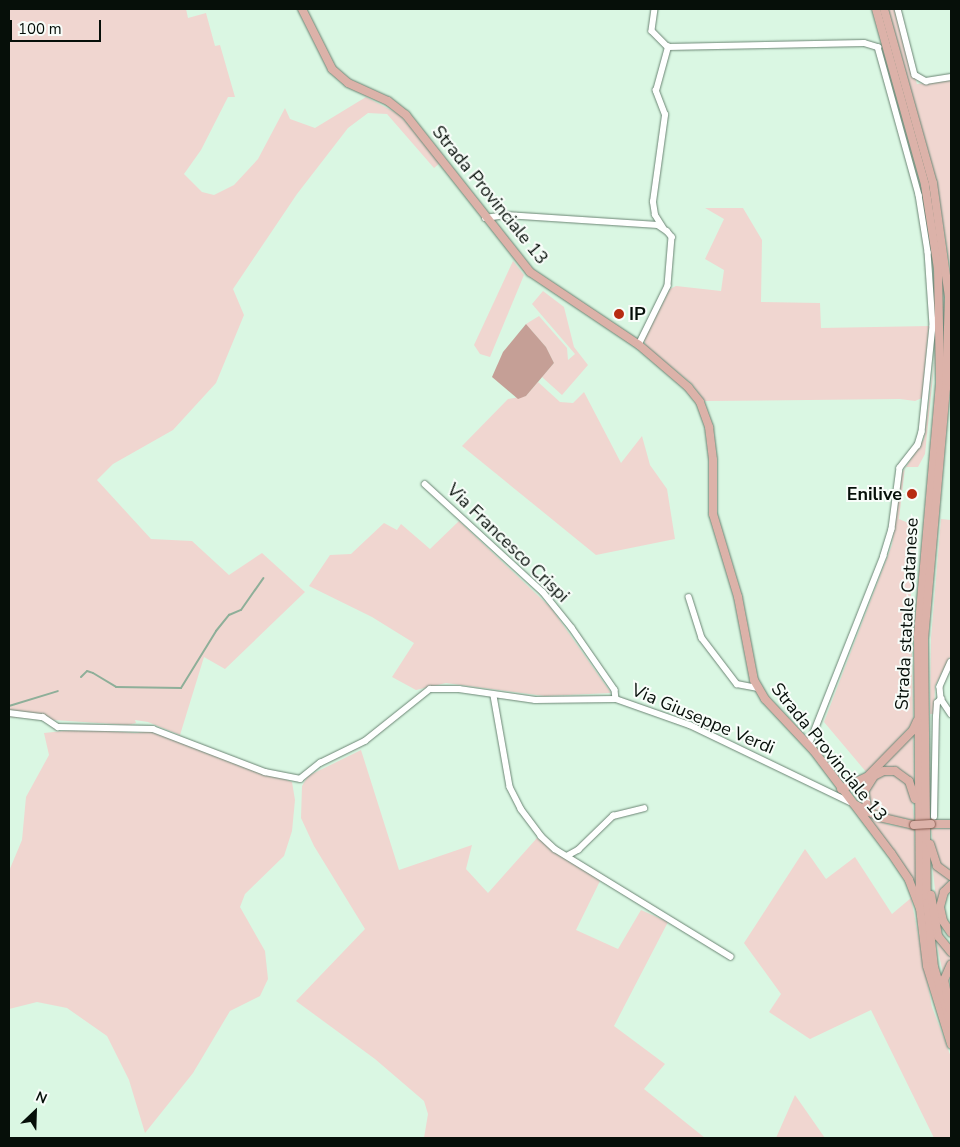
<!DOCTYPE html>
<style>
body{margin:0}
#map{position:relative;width:960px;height:1147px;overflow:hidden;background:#daf7e3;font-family:"Nunito Sans",sans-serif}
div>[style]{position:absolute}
.green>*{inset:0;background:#f0d6d0}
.forest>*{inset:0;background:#c59f96}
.stream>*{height:2px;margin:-1px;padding:0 1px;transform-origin:1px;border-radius:1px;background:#8eaf99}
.roads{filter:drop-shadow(0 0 1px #6b8574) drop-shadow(0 0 1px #6b8574)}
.minor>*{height:5.5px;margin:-2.75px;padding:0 2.75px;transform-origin:2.75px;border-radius:2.75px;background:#fff}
.major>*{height:8px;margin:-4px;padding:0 4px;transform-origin:4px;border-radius:4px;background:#dcb2a9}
.bridges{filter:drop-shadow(0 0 1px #82574b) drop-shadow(0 0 1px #82574b)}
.major-bridge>*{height:8px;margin:-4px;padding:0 4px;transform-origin:4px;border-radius:4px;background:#dcb2a9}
.dots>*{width:14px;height:14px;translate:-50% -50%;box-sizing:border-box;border:2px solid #f8fdf9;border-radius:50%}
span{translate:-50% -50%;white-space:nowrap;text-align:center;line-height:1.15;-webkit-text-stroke:4px #f8fdf9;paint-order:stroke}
.street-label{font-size:18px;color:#060f09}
.poi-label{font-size:18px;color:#060f09;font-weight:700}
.left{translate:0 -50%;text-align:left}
.right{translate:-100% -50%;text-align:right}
.frame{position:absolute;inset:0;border:10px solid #060f09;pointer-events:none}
.north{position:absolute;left:10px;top:1087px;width:50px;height:50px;-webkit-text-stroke:4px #f8fdf9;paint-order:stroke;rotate:24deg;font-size:14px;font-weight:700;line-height:20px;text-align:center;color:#060f09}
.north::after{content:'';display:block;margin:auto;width:18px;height:22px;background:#060f09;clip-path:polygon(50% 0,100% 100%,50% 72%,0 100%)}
.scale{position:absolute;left:10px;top:20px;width:91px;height:22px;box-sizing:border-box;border:2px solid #060f09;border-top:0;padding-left:6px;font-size:15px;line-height:18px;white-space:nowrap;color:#060f09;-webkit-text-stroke:4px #f8fdf9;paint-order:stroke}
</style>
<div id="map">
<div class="green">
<i style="clip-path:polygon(9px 9px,186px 9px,188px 18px,206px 13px,215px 46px,220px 45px,235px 97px,228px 97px,201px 150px,184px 174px,202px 192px,214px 195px,234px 185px,258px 159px,285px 108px,290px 119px,315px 128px,366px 97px,400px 115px,440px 163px,434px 168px,387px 114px,368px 113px,348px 128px,297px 194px,233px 289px,244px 315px,216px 383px,173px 430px,113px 464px,97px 480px,151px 539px,192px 541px,229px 575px,262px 553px,305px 592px,225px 669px,204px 657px,180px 735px,148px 722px,135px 720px,136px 723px,128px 725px,9px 717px)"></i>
<i style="clip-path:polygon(888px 9px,894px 9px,917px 84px,951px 80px,951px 273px,937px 186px)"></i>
<i style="clip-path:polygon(705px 208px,743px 208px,762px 240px,761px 302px,820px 303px,821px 328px,929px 326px,922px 398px,915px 401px,900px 399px,705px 401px,691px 383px,646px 346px,644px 340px,670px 289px,676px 286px,721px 291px,724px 270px,705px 259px,724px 219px)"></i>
<i style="clip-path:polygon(513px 261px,524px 275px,490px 357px,480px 354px,474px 345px)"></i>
<i style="clip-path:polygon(543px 291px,564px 307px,574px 347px,588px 365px,562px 395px,542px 377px,554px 363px,546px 347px,526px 324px,539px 316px,567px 348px,568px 360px,575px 354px,532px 304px)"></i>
<i style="clip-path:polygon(936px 347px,925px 454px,918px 467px,905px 467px,899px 519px,913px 525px,916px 538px,911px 595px,913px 723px,867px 773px,824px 722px,892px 545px,902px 473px,924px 439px)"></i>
<i style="clip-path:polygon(538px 382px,560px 402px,573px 403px,584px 392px,621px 463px,642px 436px,650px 465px,667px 489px,675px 539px,596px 555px,462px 446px,508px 399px,526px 396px)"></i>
<i style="clip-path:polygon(941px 519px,951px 520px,951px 655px,935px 686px,934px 714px,930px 714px,931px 638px)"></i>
<i style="clip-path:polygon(459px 521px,551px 608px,611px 693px,545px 696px,446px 683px,416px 690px,392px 677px,414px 643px,372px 617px,309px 586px,330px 555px,351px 554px,384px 523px,397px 530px,401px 524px,430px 549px)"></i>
<i style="clip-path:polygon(82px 729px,136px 733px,153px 731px,292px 782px,295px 800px,292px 831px,284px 856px,245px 894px,240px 907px,265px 951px,268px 979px,260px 996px,230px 1011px,193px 1073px,145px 1133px,129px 1080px,107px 1036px,67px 1008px,37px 1002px,9px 1009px,9px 871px,22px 840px,26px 797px,49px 755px,44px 733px)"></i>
<i style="clip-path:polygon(913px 734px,914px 786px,902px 771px,876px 772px)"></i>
<i style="clip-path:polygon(361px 750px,399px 870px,472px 845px,466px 869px,488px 893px,537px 838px,600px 881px,576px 930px,618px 949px,641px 910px,668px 922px,614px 1026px,665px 1064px,644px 1089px,705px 1138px,424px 1138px,428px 1114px,424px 1101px,375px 1059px,296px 1001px,365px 929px,314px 846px,301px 818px,302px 786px,308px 776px)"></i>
<i style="clip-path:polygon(886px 772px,901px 776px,911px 789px,914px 820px,881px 814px,871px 806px,869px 788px,876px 778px)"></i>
<i style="clip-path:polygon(862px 812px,889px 825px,914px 829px,916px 883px)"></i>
<i style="clip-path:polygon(951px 828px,951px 874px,935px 857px,931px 829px)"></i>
<i style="clip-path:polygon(805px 849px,826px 879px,855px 857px,892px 914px,911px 898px,932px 1007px,951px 1057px,951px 1138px,934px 1138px,871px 1010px,810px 1039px,769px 1012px,781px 994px,744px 943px)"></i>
<i style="clip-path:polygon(932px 863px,951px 878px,941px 890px,937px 907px)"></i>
<i style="clip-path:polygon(936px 939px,951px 955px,951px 961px,943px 974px)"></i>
<i style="clip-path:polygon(795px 1095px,825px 1138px,776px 1138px)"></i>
</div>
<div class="forest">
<i style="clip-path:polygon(526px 324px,546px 347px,554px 363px,526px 396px,518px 399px,492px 377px,503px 352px)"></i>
</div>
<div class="stream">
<i style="left:81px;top:677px;width:8px;rotate:-45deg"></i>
<i style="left:87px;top:671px;width:6px;rotate:18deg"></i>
<i style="left:93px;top:673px;width:27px;rotate:31deg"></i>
<i style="left:116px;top:687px;width:65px;rotate:0.9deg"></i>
<i style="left:181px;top:688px;width:67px;rotate:-58.4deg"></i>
<i style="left:216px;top:631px;width:21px;rotate:-51deg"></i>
<i style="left:229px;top:615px;width:13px;rotate:-23deg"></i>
<i style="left:241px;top:610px;width:39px;rotate:-55deg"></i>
<i style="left:9px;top:706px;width:51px;rotate:-17deg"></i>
</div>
<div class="roads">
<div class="minor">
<i style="left:655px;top:9px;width:22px;rotate:98deg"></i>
<i style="left:652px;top:31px;width:23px;rotate:45deg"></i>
<i style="left:898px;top:9px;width:68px;rotate:75.6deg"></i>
<i style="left:915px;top:75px;width:13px;rotate:29deg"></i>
<i style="left:926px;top:81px;width:25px;rotate:-9deg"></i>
<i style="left:668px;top:47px;width:196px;rotate:-1.2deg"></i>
<i style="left:864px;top:43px;width:15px;rotate:16deg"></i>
<i style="left:878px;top:47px;width:154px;rotate:74.5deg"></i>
<i style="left:919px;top:195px;width:58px;rotate:81deg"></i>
<i style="left:928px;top:252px;width:74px;rotate:86.1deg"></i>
<i style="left:933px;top:326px;width:107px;rotate:95.9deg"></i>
<i style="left:922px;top:432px;width:14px;rotate:107deg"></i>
<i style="left:918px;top:445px;width:29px;rotate:128deg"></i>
<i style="left:900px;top:468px;width:62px;rotate:97.5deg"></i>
<i style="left:892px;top:529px;width:28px;rotate:107deg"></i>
<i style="left:884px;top:556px;width:203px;rotate:111.6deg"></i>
<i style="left:485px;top:218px;width:21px;rotate:-8deg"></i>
<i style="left:506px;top:215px;width:152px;rotate:3.8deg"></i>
<i style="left:658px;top:225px;width:11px;rotate:34deg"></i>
<i style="left:667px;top:231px;width:8px;rotate:50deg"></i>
<i style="left:672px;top:237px;width:49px;rotate:94.7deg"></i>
<i style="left:668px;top:286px;width:66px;rotate:116.2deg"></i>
<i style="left:663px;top:228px;width:15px;rotate:-122deg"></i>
<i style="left:655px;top:215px;width:13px;rotate:-99deg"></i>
<i style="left:653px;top:202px;width:88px;rotate:-82.1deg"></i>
<i style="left:665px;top:115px;width:26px;rotate:-111deg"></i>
<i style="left:656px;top:91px;width:46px;rotate:-74.7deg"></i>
<i style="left:425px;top:484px;width:160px;rotate:42.5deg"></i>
<i style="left:543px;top:592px;width:46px;rotate:51.1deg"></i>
<i style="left:572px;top:628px;width:75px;rotate:55.3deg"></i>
<i style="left:615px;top:690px;width:9px;rotate:84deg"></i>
<i style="left:689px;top:597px;width:43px;rotate:72.4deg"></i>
<i style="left:702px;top:638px;width:58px;rotate:52.7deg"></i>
<i style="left:737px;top:684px;width:20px;rotate:11deg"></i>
<i style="left:951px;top:662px;width:27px;rotate:114deg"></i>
<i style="left:940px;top:687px;width:12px;rotate:85deg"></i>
<i style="left:941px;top:699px;width:18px;rotate:56deg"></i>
<i style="left:494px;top:696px;width:92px;rotate:80deg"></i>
<i style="left:510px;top:787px;width:25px;rotate:63deg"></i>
<i style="left:521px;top:809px;width:34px;rotate:53deg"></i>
<i style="left:541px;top:836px;width:19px;rotate:43deg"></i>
<i style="left:555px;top:849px;width:206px;rotate:31.5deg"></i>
<i style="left:9px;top:713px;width:34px;rotate:7deg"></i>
<i style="left:43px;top:717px;width:18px;rotate:34deg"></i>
<i style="left:58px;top:727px;width:95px;rotate:1.2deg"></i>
<i style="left:153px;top:729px;width:120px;rotate:21deg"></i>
<i style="left:265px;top:772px;width:36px;rotate:11deg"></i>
<i style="left:300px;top:779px;width:26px;rotate:-39deg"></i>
<i style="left:320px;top:763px;width:50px;rotate:-26.1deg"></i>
<i style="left:365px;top:741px;width:83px;rotate:-38.7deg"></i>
<i style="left:430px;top:689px;width:29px"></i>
<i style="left:459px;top:689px;width:77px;rotate:8.2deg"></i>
<i style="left:535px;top:700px;width:81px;rotate:-0.7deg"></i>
<i style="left:616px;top:699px;width:78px;rotate:19.4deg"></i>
<i style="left:690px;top:725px;width:178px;rotate:25.7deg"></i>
<i style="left:934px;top:817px;width:100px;rotate:-88.9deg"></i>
<i style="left:936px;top:717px;width:14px;rotate:-86deg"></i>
<i style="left:937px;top:703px;width:6px;rotate:-45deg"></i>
<i style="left:567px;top:856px;width:13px;rotate:-29deg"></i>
<i style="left:578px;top:850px;width:49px;rotate:-44.2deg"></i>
<i style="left:613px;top:816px;width:32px;rotate:-14deg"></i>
</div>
<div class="major">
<i style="left:302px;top:9px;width:67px;rotate:63.4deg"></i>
<i style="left:332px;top:69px;width:21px;rotate:41deg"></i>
<i style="left:348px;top:83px;width:44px;rotate:24.2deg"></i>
<i style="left:388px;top:101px;width:23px;rotate:38deg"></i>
<i style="left:406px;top:115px;width:200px;rotate:51.7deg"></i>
<i style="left:530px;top:272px;width:131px;rotate:33.8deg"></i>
<i style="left:639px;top:345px;width:65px;rotate:40.6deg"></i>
<i style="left:688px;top:387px;width:19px;rotate:51deg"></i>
<i style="left:700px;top:402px;width:27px;rotate:70deg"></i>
<i style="left:709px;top:427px;width:33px;rotate:83deg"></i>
<i style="left:713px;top:460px;width:54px;rotate:90deg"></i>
<i style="left:713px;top:514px;width:87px;rotate:73.2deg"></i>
<i style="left:738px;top:597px;width:85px;rotate:79.1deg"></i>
<i style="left:754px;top:680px;width:22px;rotate:60deg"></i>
<i style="left:765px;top:699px;width:71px;rotate:46.7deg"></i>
<i style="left:814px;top:751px;width:128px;rotate:53deg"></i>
<i style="left:891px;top:853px;width:32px;rotate:56deg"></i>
<i style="left:909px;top:880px;width:30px;rotate:69deg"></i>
<i style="left:876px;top:9px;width:183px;rotate:74.4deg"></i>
<i style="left:925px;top:185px;width:85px;rotate:81.2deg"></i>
<i style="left:938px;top:269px;width:114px;rotate:89deg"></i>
<i style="left:940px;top:383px;width:253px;rotate:95deg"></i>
<i style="left:918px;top:635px;width:273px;rotate:89.6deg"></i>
<i style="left:920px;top:908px;width:58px;rotate:83.1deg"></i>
<i style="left:927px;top:966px;width:82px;rotate:72.9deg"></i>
<i style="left:884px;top:9px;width:181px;rotate:74.3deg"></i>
<i style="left:933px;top:183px;width:115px;rotate:82deg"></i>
<i style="left:949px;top:297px;width:91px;rotate:91.9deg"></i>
<i style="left:946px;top:388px;width:250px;rotate:95deg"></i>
<i style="left:924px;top:637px;width:266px;rotate:89.4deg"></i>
<i style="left:927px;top:903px;width:64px;rotate:83.8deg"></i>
<i style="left:934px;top:967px;width:59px;rotate:73.4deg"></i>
<i style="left:864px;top:788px;width:24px;rotate:81deg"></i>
<i style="left:841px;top:789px;width:29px;rotate:-25deg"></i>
<i style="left:867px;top:777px;width:66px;rotate:-45.6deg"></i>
<i style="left:913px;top:730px;width:10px;rotate:-66deg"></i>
<i style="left:864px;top:792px;width:19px;rotate:-58deg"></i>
<i style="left:874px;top:776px;width:11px;rotate:-27deg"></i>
<i style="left:884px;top:771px;width:11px"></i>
<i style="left:895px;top:771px;width:17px;rotate:36deg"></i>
<i style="left:909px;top:781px;width:19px;rotate:72deg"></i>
<i style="left:854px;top:804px;width:28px;rotate:27deg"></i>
<i style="left:879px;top:817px;width:36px;rotate:13deg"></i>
<i style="left:931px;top:824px;width:20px"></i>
<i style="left:930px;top:844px;width:23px;rotate:72deg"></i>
<i style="left:937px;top:866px;width:17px;rotate:36deg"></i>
<i style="left:951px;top:885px;width:10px;rotate:135deg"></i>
<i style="left:944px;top:892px;width:16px;rotate:105deg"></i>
<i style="left:940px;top:907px;width:14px;rotate:78deg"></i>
<i style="left:943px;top:921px;width:14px;rotate:56deg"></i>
<i style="left:931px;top:895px;width:42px;rotate:80.3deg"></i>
<i style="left:938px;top:936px;width:21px;rotate:51deg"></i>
<i style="left:950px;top:1010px;width:31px;rotate:-101deg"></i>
<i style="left:944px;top:980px;width:17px;rotate:-66deg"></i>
</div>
</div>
<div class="bridges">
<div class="major-bridge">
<i style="left:914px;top:825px;width:17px;rotate:-3deg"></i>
</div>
</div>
<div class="dots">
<i style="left:619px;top:314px;background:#b72b11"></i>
<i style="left:912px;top:494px;background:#b72b11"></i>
</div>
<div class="street-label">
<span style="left:490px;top:195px;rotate:51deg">Strada Provinciale 13</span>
<span style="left:508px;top:543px;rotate:44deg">Via Francesco Crispi</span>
<span style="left:907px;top:614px;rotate:-87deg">Strada statale Catanese</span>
<span style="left:703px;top:719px;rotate:23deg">Via Giuseppe Verdi</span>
<span style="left:829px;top:752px;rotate:51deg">Strada Provinciale 13</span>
</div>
<div class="poi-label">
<span class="left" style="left:629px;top:314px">IP</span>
<span class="right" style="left:902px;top:494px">Enilive</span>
</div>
<div class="frame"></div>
<div class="north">N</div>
<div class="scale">100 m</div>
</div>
